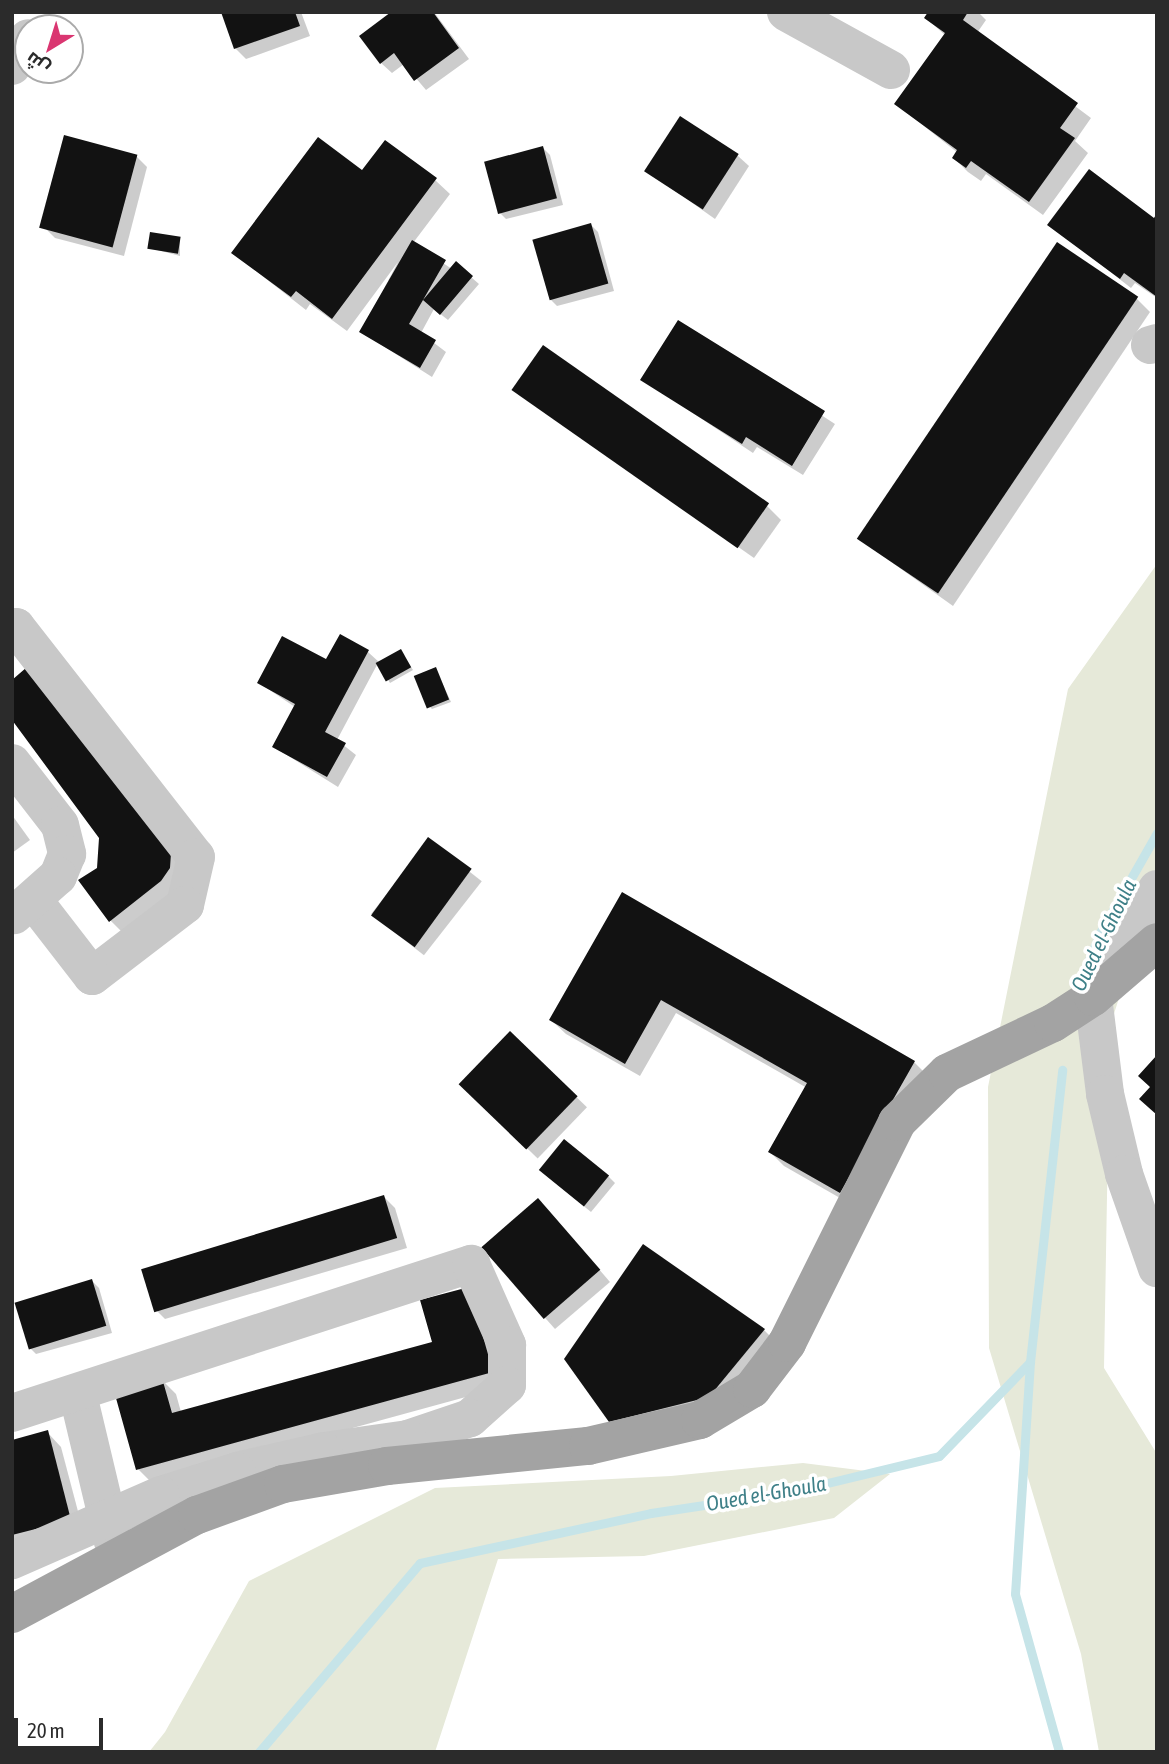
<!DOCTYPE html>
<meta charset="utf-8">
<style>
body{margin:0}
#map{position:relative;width:1169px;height:1764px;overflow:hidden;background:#fff;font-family:"Asap Condensed",Cairo,sans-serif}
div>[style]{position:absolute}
.green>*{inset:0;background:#e6e9d9}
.shadow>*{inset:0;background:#0003;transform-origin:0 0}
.stream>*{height:9px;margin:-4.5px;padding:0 4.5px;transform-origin:4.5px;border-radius:4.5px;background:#c6e4e8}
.building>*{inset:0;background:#121212;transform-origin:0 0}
.minor>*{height:38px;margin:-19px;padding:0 19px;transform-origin:19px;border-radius:19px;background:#c8c8c8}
.major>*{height:38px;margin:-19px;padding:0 19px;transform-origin:19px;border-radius:19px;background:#a3a3a3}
span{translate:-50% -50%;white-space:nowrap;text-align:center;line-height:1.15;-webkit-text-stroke:7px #fff;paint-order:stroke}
.water-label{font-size:21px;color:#3f8088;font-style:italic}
.frame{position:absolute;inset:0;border:14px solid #2b2b2b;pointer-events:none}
.north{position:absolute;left:14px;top:14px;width:70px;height:70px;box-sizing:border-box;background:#fff;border:2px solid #aaa;border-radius:50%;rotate:218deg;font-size:19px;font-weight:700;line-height:28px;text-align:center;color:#2b2b2b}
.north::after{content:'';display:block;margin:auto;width:24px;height:32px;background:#da3671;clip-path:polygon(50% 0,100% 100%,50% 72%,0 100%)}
.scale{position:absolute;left:14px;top:1718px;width:89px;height:32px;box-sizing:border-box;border:4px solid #2b2b2b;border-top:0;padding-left:9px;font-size:21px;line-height:24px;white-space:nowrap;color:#2b2b2b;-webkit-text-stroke:5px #fff;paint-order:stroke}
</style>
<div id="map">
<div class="green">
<i style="clip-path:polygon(1157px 564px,1157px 881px,1110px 1026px,1104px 1368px,1157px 1454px,1157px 1752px,1099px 1752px,1081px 1654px,989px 1348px,988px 1087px,1068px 689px)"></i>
<i style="clip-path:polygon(803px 1463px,890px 1474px,834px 1518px,644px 1556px,498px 1559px,435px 1752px,149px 1752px,165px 1732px,249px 1581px,435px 1488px,671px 1476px)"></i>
</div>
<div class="shadow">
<i style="clip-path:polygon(223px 12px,301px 12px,310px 36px,246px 59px,235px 48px)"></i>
<i style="clip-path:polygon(394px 12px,434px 12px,469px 59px,426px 90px,404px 64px,392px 73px,381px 63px)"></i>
<i style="clip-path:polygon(930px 12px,978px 12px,986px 20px,977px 33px,1091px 118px,1075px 141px,1088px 153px,1043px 215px,986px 174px,981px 181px,968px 172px,954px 158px,958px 153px,896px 104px,946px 36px,926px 18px)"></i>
<i style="clip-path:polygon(543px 148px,550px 155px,563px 205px,506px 219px,499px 212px)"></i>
<i style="clip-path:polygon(136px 156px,147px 167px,124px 256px,55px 238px,44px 227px)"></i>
<i style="clip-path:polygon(738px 156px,749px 166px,715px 219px,647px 171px)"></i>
<i style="clip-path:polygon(362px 173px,435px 180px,450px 194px,413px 243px,452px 269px,456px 264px,479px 284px,448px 320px,434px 309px,421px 333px,446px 352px,432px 377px,361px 332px,398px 262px,347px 331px,310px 304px,306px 310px,233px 253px)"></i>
<i style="clip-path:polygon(1157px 216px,1157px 298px,1135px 283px,1131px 288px,1050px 225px,1154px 220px)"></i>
<i style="clip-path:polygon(591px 225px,598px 232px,614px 291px,557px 306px,550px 299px)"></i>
<i style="clip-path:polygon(180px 239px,180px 256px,150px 248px)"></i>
<i style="clip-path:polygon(1136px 298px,1150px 312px,953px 606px,859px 539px)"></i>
<i style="clip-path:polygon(678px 322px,835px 424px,803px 475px,757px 447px,753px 453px,643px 380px)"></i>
<i style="clip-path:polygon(514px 390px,767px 506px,781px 520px,754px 558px)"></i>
<i style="clip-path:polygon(401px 651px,413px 670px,390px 683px,378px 663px,337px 740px,356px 755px,338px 787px,274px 747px,295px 707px,259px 683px,368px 652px,380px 663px)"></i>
<i style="clip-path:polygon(436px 669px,451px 702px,432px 709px,429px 706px)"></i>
<i style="clip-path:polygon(12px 682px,184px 869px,183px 882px,124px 934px,110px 920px,99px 869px,101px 837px)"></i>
<i style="clip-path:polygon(12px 815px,30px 840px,12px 853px)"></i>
<i style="left:429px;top:840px;width:67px;height:94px;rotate:38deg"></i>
<i style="clip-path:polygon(623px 895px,914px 1062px,928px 1076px,854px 1206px,784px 1166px,770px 1152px,807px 1088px,676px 1013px,640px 1076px,566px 1034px,551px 1020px)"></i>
<i style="left:510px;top:1033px;width:107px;height:71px;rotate:44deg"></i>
<i style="clip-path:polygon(608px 1176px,615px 1183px,591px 1212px,548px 1177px)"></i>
<i style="clip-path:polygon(384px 1197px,395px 1208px,407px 1248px,165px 1319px,154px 1308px)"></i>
<i style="clip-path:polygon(549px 1211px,610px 1282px,555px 1329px,483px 1248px)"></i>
<i style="clip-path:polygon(92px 1281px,99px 1288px,112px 1333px,36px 1354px,29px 1347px)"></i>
<i style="clip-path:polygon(469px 1289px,506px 1386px,152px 1483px,138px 1469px,162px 1380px,176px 1394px,181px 1412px,434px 1343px)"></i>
<i style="clip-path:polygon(764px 1330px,778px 1344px,723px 1411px,610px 1421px)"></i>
<i style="clip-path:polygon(47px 1432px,61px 1447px,84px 1534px,12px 1553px,12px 1490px)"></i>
</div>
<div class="stream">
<i style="left:1075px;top:993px;width:67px;rotate:-67.2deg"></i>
<i style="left:1101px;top:931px;width:113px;rotate:-60.3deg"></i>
<i style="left:1030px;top:1362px;width:232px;rotate:93.7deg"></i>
<i style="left:1015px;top:1594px;width:164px;rotate:74.4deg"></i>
<i style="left:259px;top:1752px;width:248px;rotate:-49.6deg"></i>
<i style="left:420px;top:1563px;width:236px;rotate:-12.2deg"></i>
<i style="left:651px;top:1513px;width:141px;rotate:-8.6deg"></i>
<i style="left:790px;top:1492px;width:153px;rotate:-13.6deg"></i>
<i style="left:939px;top:1456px;width:131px;rotate:-45.9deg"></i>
<i style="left:1030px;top:1362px;width:294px;rotate:-83.7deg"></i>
</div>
<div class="building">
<i style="clip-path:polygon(221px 12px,295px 12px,300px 26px,234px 49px)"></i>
<i style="clip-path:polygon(391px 12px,433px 12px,459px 48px,414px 81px,394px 53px,380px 64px,359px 36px)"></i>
<i style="clip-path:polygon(928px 12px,968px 12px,963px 20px,1078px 103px,1060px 128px,1075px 138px,1029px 202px,971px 161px,966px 168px,952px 158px,957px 150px,894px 104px,945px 33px,924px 18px)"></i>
<i style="left:680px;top:116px;width:70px;height:66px;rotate:33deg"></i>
<i style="left:64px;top:135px;width:76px;height:96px;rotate:15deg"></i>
<i style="clip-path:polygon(318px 137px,362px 170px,385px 140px,437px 178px,332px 319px,296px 291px,291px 297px,231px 253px)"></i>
<i style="left:543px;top:146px;width:54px;height:61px;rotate:75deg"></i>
<i style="clip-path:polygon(1089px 169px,1154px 218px,1157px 213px,1157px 297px,1124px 273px,1120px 279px,1047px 225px)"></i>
<i style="left:591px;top:223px;width:63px;height:61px;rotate:74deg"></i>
<i style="left:150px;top:232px;width:31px;height:17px;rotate:9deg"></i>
<i style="clip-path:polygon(412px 240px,446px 260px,423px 300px,456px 261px,473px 276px,440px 315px,423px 300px,409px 324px,436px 340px,420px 368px,359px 332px)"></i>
<i style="left:1057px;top:242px;width:98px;height:358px;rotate:34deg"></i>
<i style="clip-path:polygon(678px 320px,825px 411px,792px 466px,746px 437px,742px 444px,640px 380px)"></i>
<i style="left:543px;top:345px;width:276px;height:55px;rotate:35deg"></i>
<i style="clip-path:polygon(340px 634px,369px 650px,325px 732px,346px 743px,327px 777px,272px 747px,295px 704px,257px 683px,282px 636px,326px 659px)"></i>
<i style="left:401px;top:649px;width:21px;height:29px;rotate:61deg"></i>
<i style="clip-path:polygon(34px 661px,171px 853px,170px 868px,161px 881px,109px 922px,78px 880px,97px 868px,99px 838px,12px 720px,12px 680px)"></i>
<i style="left:436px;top:667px;width:35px;height:24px;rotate:68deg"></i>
<i style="left:428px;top:837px;width:54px;height:97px;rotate:36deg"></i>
<i style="clip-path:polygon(622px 892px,915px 1061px,840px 1193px,768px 1152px,807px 1083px,661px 1000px,625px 1064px,549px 1020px)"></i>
<i style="left:510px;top:1031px;width:94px;height:74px;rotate:44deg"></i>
<i style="clip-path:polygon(1157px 1055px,1157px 1115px,1139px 1099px,1150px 1087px,1138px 1076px)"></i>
<i style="left:564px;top:1139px;width:58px;height:40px;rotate:39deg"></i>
<i style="left:384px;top:1195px;width:45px;height:254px;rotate:73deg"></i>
<i style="left:538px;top:1198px;width:95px;height:75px;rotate:49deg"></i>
<i style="clip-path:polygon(643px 1244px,765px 1329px,709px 1397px,609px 1422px,564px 1359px)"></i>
<i style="left:92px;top:1279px;width:49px;height:81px;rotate:73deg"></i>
<i style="clip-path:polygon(469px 1287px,493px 1372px,136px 1470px,114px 1391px,162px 1378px,172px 1413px,432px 1342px,420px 1300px)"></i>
<i style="clip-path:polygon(48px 1430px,71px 1520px,12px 1535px,12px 1440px)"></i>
</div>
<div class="minor">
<i style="left:786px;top:12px;width:120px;rotate:28.9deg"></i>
<i style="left:12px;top:66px;width:32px;rotate:-60deg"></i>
<i style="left:1150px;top:345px;width:7px;rotate:-16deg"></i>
<i style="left:12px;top:630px;width:5px;rotate:-37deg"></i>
<i style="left:16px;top:627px;width:292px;rotate:52deg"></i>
<i style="left:196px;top:857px;width:49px;rotate:102.9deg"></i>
<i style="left:185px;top:905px;width:117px;rotate:142.6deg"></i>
<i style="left:92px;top:976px;width:95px;rotate:-127.7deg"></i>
<i style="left:12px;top:763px;width:78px;rotate:52.3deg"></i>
<i style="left:60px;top:825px;width:30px;rotate:76deg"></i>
<i style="left:67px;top:854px;width:24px;rotate:112deg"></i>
<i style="left:58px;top:876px;width:59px;rotate:138.4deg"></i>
<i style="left:1157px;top:889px;width:126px;rotate:120.7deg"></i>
<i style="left:1093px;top:997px;width:98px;rotate:82.9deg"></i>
<i style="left:1105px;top:1094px;width:82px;rotate:76.6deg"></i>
<i style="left:1124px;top:1174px;width:100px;rotate:70.7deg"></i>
<i style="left:78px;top:1395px;width:151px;rotate:76.6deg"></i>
<i style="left:12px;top:1413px;width:483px;rotate:-18deg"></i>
<i style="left:471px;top:1264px;width:89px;rotate:66deg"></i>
<i style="left:507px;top:1345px;width:40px;rotate:90deg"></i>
<i style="left:507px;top:1385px;width:50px;rotate:138.3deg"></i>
<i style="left:470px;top:1418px;width:65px;rotate:161.3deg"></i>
<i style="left:408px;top:1439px;width:85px;rotate:171.9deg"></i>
<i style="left:324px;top:1451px;width:89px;rotate:167.1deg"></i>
<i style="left:237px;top:1471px;width:80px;rotate:162.5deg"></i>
<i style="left:161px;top:1495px;width:163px;rotate:156.4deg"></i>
</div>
<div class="major">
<i style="left:12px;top:1614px;width:210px;rotate:-28.2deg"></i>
<i style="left:197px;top:1515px;width:91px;rotate:-19.8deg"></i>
<i style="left:283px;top:1484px;width:106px;rotate:-9.8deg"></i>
<i style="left:387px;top:1466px;width:202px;rotate:-5.7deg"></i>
<i style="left:588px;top:1446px;width:115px;rotate:-13.1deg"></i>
<i style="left:700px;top:1420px;width:61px;rotate:-30.8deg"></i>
<i style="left:752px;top:1389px;width:58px;rotate:-52.7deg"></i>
<i style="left:787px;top:1343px;width:247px;rotate:-63.5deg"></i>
<i style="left:897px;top:1122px;width:70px;rotate:-44.4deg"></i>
<i style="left:947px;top:1073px;width:117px;rotate:-25.3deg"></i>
<i style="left:1053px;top:1023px;width:48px;rotate:-33deg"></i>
<i style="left:1093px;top:997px;width:84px;rotate:-40.7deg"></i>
</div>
<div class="water-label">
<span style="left:1103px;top:935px;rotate:-64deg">Oued el-Ghoula</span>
<span style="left:766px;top:1493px;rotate:-10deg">Oued el-Ghoula</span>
</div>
<div class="frame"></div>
<div class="north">ش</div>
<div class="scale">20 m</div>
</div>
